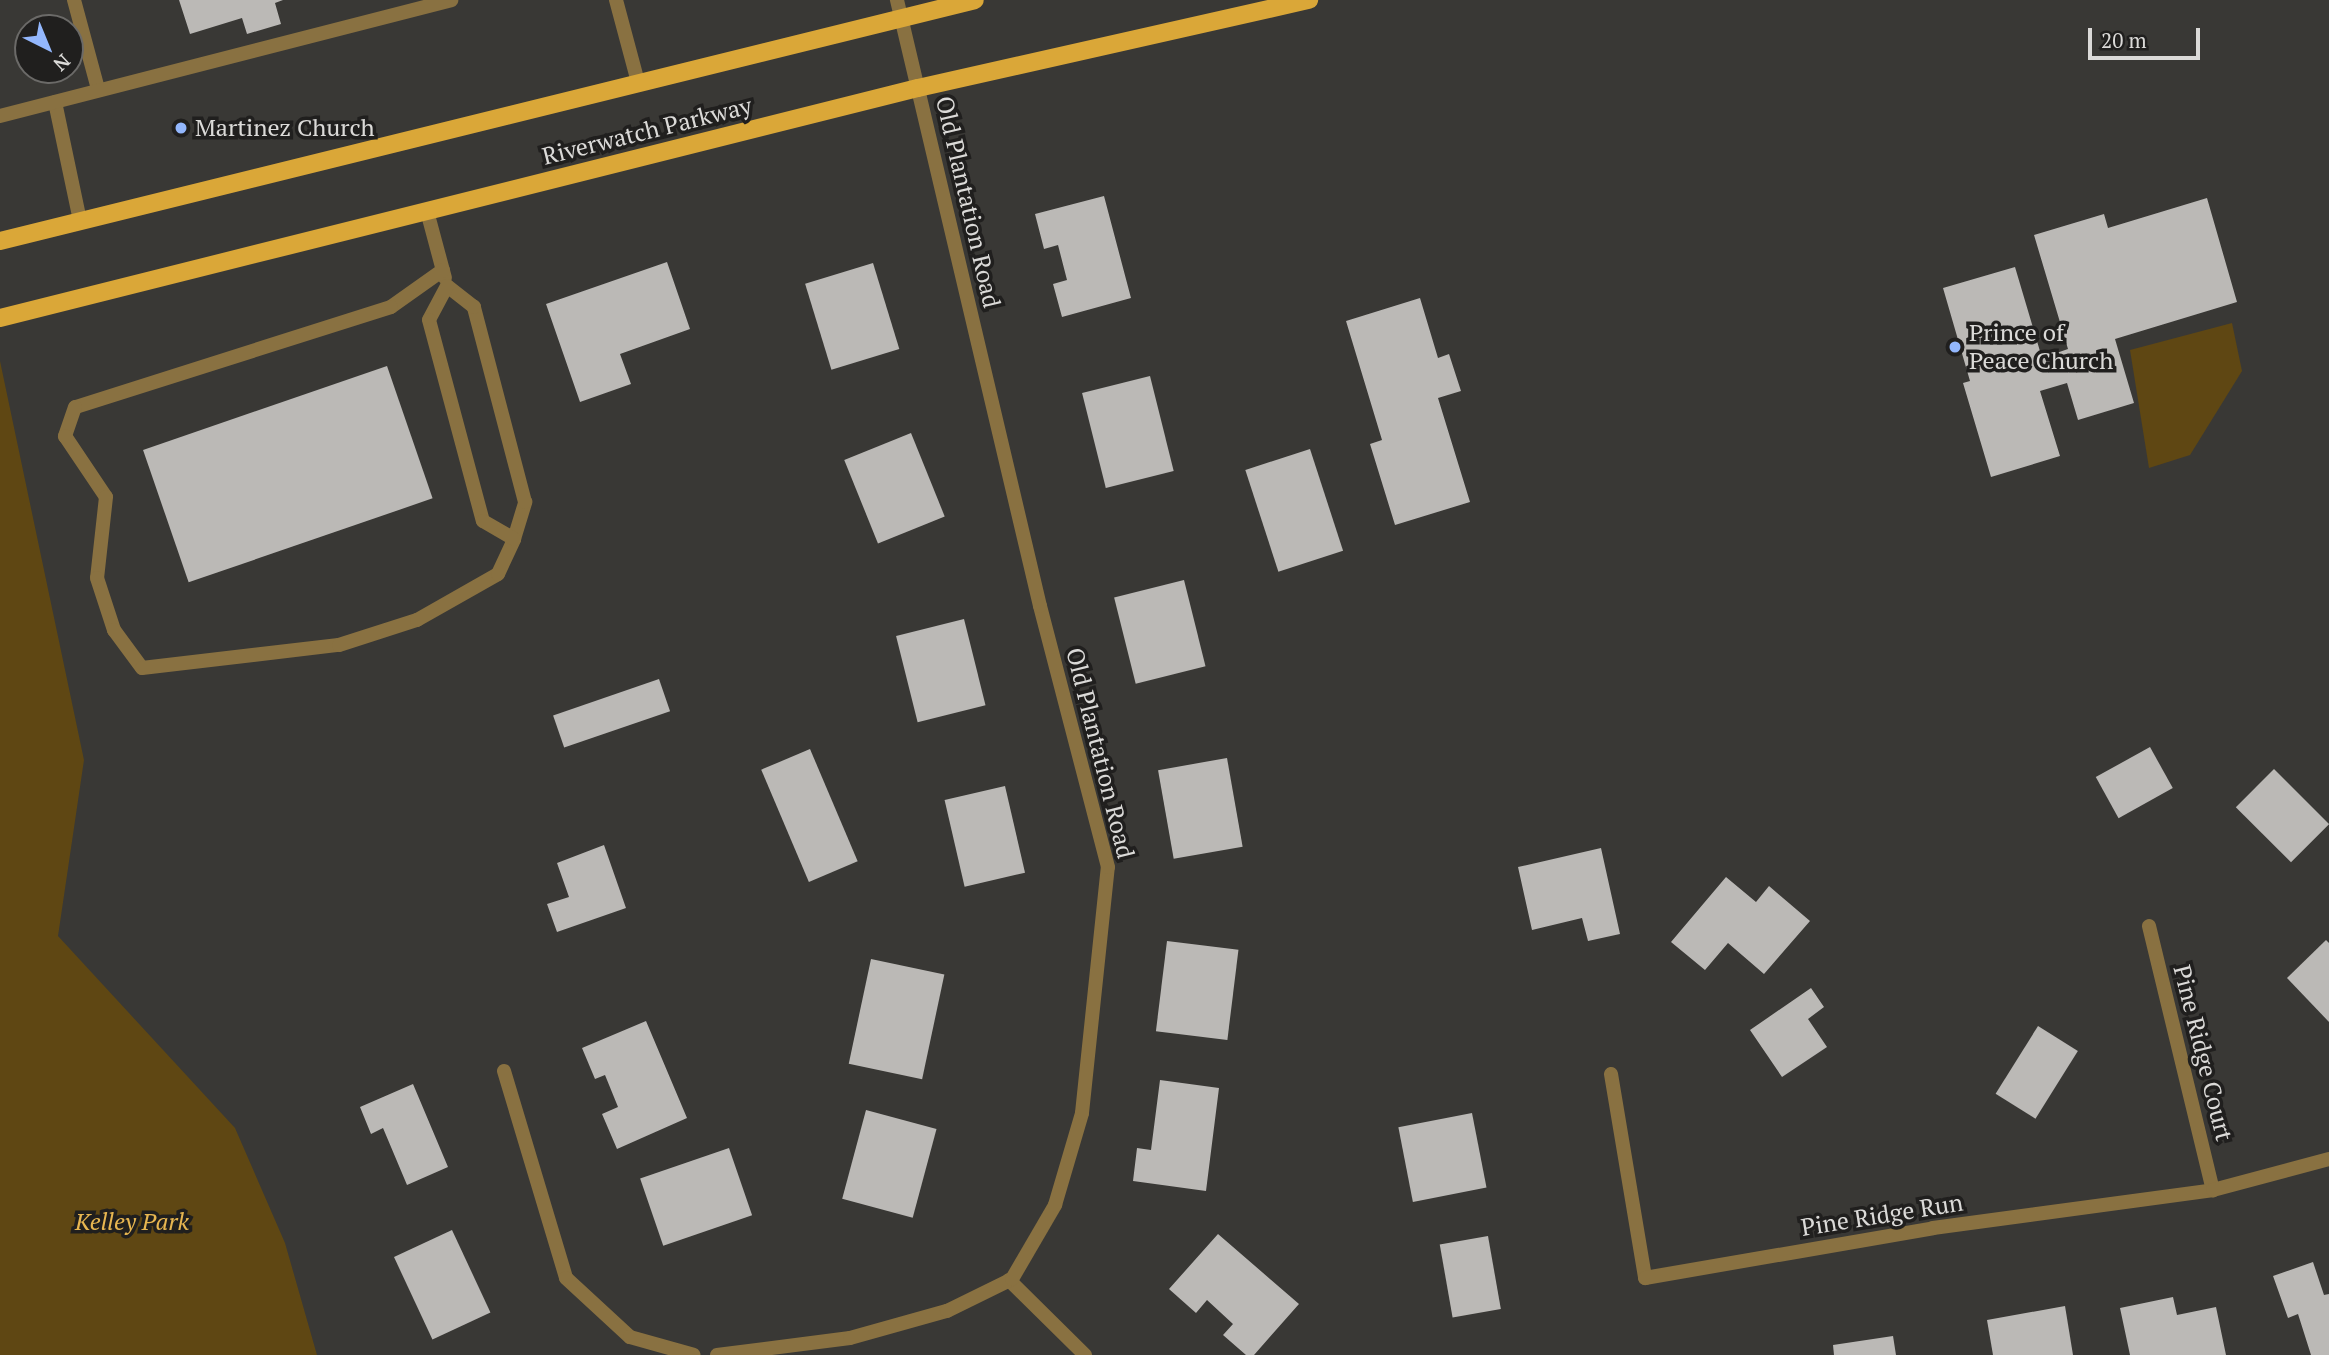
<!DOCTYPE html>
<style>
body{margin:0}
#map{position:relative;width:2329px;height:1355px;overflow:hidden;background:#393835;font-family:"PT Serif",serif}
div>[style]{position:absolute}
.green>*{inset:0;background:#5f4713}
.building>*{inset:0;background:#bbb9b6;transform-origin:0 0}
.lane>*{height:14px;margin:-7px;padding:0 7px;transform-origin:7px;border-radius:7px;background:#897141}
.street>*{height:14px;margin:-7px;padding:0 7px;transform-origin:7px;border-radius:7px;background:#897141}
.primary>*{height:18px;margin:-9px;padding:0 9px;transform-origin:9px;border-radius:9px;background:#daa738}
.dots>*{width:19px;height:19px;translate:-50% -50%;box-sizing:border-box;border:4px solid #201f1e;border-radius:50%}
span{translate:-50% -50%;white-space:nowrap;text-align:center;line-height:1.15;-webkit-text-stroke:7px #201f1e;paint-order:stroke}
.poi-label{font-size:24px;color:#dbdad8}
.left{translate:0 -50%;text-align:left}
.street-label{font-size:24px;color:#dbdad8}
.park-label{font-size:24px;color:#e7b650;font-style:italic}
.north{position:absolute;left:14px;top:14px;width:70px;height:70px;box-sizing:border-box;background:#201f1e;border:2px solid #6b6a68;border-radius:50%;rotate:137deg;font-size:19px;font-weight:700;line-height:28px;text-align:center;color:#dbdad8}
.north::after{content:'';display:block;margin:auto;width:24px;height:32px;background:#93b7fd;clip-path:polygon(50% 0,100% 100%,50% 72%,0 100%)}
.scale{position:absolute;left:2088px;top:28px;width:112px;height:32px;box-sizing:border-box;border:4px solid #dbdad8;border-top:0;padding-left:9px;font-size:21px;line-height:24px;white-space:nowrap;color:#dbdad8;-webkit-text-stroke:5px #201f1e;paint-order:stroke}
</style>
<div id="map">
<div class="green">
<i style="clip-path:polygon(2232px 323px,2242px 371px,2190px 455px,2149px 468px,2130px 350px)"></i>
<i style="clip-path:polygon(0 361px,84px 760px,58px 936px,235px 1128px,285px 1243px,317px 1355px,0 1355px)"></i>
</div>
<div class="building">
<i style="clip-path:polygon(179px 0,283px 0,275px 3px,281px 24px,247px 34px,242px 18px,190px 34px)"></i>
<i style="clip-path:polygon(1104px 196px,1131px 298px,1062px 317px,1053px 284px,1067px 280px,1058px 245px,1044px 249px,1035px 214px)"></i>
<i style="clip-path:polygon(2207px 198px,2237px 302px,2115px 339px,2134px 403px,2078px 420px,2067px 383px,2040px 391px,2060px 456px,1991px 477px,1963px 383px,1970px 381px,1943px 288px,2015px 267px,2042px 358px,2068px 349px,2034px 235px,2104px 214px,2108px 228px)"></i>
<i style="clip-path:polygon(667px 262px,690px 329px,620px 354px,631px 384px,580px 402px,546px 304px)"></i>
<i style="left:873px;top:263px;width:90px;height:71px;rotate:73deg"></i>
<i style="clip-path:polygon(1420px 298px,1438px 358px,1449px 354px,1461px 391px,1438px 398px,1470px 502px,1395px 525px,1370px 444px,1382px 440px,1346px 321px)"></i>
<i style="left:387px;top:366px;width:140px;height:258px;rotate:71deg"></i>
<i style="left:1150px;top:376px;width:98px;height:70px;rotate:76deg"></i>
<i style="left:911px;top:433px;width:90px;height:72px;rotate:68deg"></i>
<i style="left:1310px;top:449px;width:107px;height:68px;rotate:72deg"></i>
<i style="left:1184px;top:580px;width:89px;height:72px;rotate:76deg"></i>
<i style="left:964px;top:619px;width:89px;height:70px;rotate:76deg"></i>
<i style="left:659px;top:679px;width:34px;height:112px;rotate:71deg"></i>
<i style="left:2150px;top:747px;width:47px;height:62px;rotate:61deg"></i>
<i style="left:810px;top:749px;width:122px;height:53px;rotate:67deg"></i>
<i style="left:1227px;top:758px;width:90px;height:70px;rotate:80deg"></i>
<i style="left:2274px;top:769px;width:78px;height:54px;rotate:45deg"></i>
<i style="left:1005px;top:786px;width:89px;height:62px;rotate:77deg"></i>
<i style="clip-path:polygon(604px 845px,626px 908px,557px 932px,547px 904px,569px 897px,557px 863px)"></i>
<i style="clip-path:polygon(1601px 848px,1620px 934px,1588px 941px,1582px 918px,1532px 930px,1518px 867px)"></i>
<i style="clip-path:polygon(1726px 877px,1756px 902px,1769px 886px,1810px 921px,1764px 974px,1728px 943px,1705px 970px,1671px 942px)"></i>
<i style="clip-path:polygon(2326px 940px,2329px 943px,2329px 1022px,2287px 978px)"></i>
<i style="left:1167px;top:941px;width:72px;height:91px;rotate:7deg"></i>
<i style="left:871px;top:959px;width:75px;height:107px;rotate:12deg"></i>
<i style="clip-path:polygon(1811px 988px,1824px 1007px,1808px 1019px,1827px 1047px,1782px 1077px,1750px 1030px)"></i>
<i style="clip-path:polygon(646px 1021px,687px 1118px,617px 1149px,602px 1114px,618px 1107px,605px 1075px,595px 1079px,582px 1048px)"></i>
<i style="left:2038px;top:1026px;width:47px;height:80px;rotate:32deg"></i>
<i style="clip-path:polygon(1160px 1080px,1219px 1088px,1206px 1191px,1133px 1181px,1137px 1148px,1151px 1150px)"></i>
<i style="clip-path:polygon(413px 1084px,448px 1167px,407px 1185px,383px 1128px,371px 1134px,360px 1107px)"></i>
<i style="left:866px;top:1110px;width:73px;height:92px;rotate:15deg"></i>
<i style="left:1472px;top:1113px;width:76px;height:75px;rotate:79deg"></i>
<i style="left:729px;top:1148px;width:71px;height:94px;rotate:71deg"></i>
<i style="left:452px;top:1230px;width:91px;height:64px;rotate:65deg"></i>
<i style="clip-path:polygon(1218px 1234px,1299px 1304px,1254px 1355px,1246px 1355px,1223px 1335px,1233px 1324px,1207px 1300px,1196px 1313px,1169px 1289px)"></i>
<i style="left:1488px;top:1236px;width:74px;height:49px;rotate:80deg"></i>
<i style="clip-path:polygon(2313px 1262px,2324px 1295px,2329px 1294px,2329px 1355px,2311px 1355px,2298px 1314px,2288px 1318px,2273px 1276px)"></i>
<i style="clip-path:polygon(2173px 1297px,2177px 1315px,2216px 1307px,2226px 1355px,2130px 1355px,2120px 1308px)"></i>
<i style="clip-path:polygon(2065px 1306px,2073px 1355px,1993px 1355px,1987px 1320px)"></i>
<i style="clip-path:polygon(1893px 1336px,1896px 1355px,1834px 1355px,1833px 1345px)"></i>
</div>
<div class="lane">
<i style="left:74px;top:0;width:92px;rotate:74.9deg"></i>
<i style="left:616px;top:0;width:85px;rotate:75deg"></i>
<i style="left:55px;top:102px;width:122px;rotate:78.1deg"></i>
<i style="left:0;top:116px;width:466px;rotate:-14.4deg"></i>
<i style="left:427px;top:211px;width:69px;rotate:75deg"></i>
<i style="left:443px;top:270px;width:64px;rotate:144.6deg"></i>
<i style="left:391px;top:307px;width:331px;rotate:162.4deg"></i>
<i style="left:75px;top:407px;width:31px;rotate:109deg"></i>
<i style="left:65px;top:436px;width:73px;rotate:56.1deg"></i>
<i style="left:106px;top:497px;width:81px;rotate:96.3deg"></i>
<i style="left:97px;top:578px;width:55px;rotate:71.9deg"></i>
<i style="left:114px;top:630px;width:47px;rotate:53.6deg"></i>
<i style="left:142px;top:668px;width:198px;rotate:-6.7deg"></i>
<i style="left:339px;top:645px;width:82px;rotate:-17.8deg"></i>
<i style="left:417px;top:620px;width:93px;rotate:-29.6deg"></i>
<i style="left:498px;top:574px;width:38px;rotate:-65deg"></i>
<i style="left:514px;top:539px;width:39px;rotate:-73deg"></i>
<i style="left:525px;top:502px;width:202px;rotate:-104.7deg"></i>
<i style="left:474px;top:307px;width:34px;rotate:-142deg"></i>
<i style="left:447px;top:286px;width:38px;rotate:118deg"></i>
<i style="left:429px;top:320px;width:208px;rotate:75deg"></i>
<i style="left:483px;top:521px;width:36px;rotate:30deg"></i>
</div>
<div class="street">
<i style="left:2149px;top:926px;width:272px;rotate:76.4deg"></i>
<i style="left:504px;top:1071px;width:216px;rotate:73.3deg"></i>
<i style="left:566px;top:1278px;width:87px;rotate:42.7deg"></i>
<i style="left:630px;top:1337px;width:66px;rotate:15.7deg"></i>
<i style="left:1611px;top:1074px;width:207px;rotate:80.5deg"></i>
<i style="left:1645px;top:1278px;width:292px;rotate:-9.8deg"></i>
<i style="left:1933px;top:1228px;width:283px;rotate:-7.7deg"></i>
<i style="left:2213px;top:1190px;width:120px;rotate:-15deg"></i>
<i style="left:1009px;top:1280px;width:107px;rotate:44.6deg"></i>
<i style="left:717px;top:1355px;width:134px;rotate:-7.3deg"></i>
<i style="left:850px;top:1338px;width:101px;rotate:-15.6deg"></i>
<i style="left:947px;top:1311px;width:72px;rotate:-26.2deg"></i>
<i style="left:1012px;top:1279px;width:86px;rotate:-59.8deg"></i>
<i style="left:1055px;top:1205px;width:96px;rotate:-73.6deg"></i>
<i style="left:1082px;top:1113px;width:247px;rotate:-84deg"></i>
<i style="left:1108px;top:867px;width:270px;rotate:-104.6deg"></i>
<i style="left:1040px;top:606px;width:623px;rotate:-103.28deg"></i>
</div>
<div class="primary">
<i style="left:0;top:241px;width:1004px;rotate:-13.88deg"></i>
<i style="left:0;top:318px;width:946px;rotate:-14.07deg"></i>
<i style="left:918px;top:88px;width:401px;rotate:-12.7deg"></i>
</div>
<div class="dots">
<i style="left:181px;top:128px;background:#93b7fd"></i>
<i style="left:1955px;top:347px;background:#93b7fd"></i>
</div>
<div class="poi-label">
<span class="left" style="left:195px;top:128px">Martinez Church</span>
<span class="left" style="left:1969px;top:347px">Prince of<br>Peace Church</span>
</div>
<div class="street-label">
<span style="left:647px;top:131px;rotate:-14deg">Riverwatch Parkway</span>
<span style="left:968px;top:202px;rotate:77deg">Old Plantation Road</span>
<span style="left:1100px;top:753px;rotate:76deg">Old Plantation Road</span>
<span style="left:2203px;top:1053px;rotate:76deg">Pine Ridge Court</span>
<span style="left:1882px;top:1215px;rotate:-9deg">Pine Ridge Run</span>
</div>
<div class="park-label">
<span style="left:132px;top:1222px">Kelley Park</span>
</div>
<div class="north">N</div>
<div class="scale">20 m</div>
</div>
